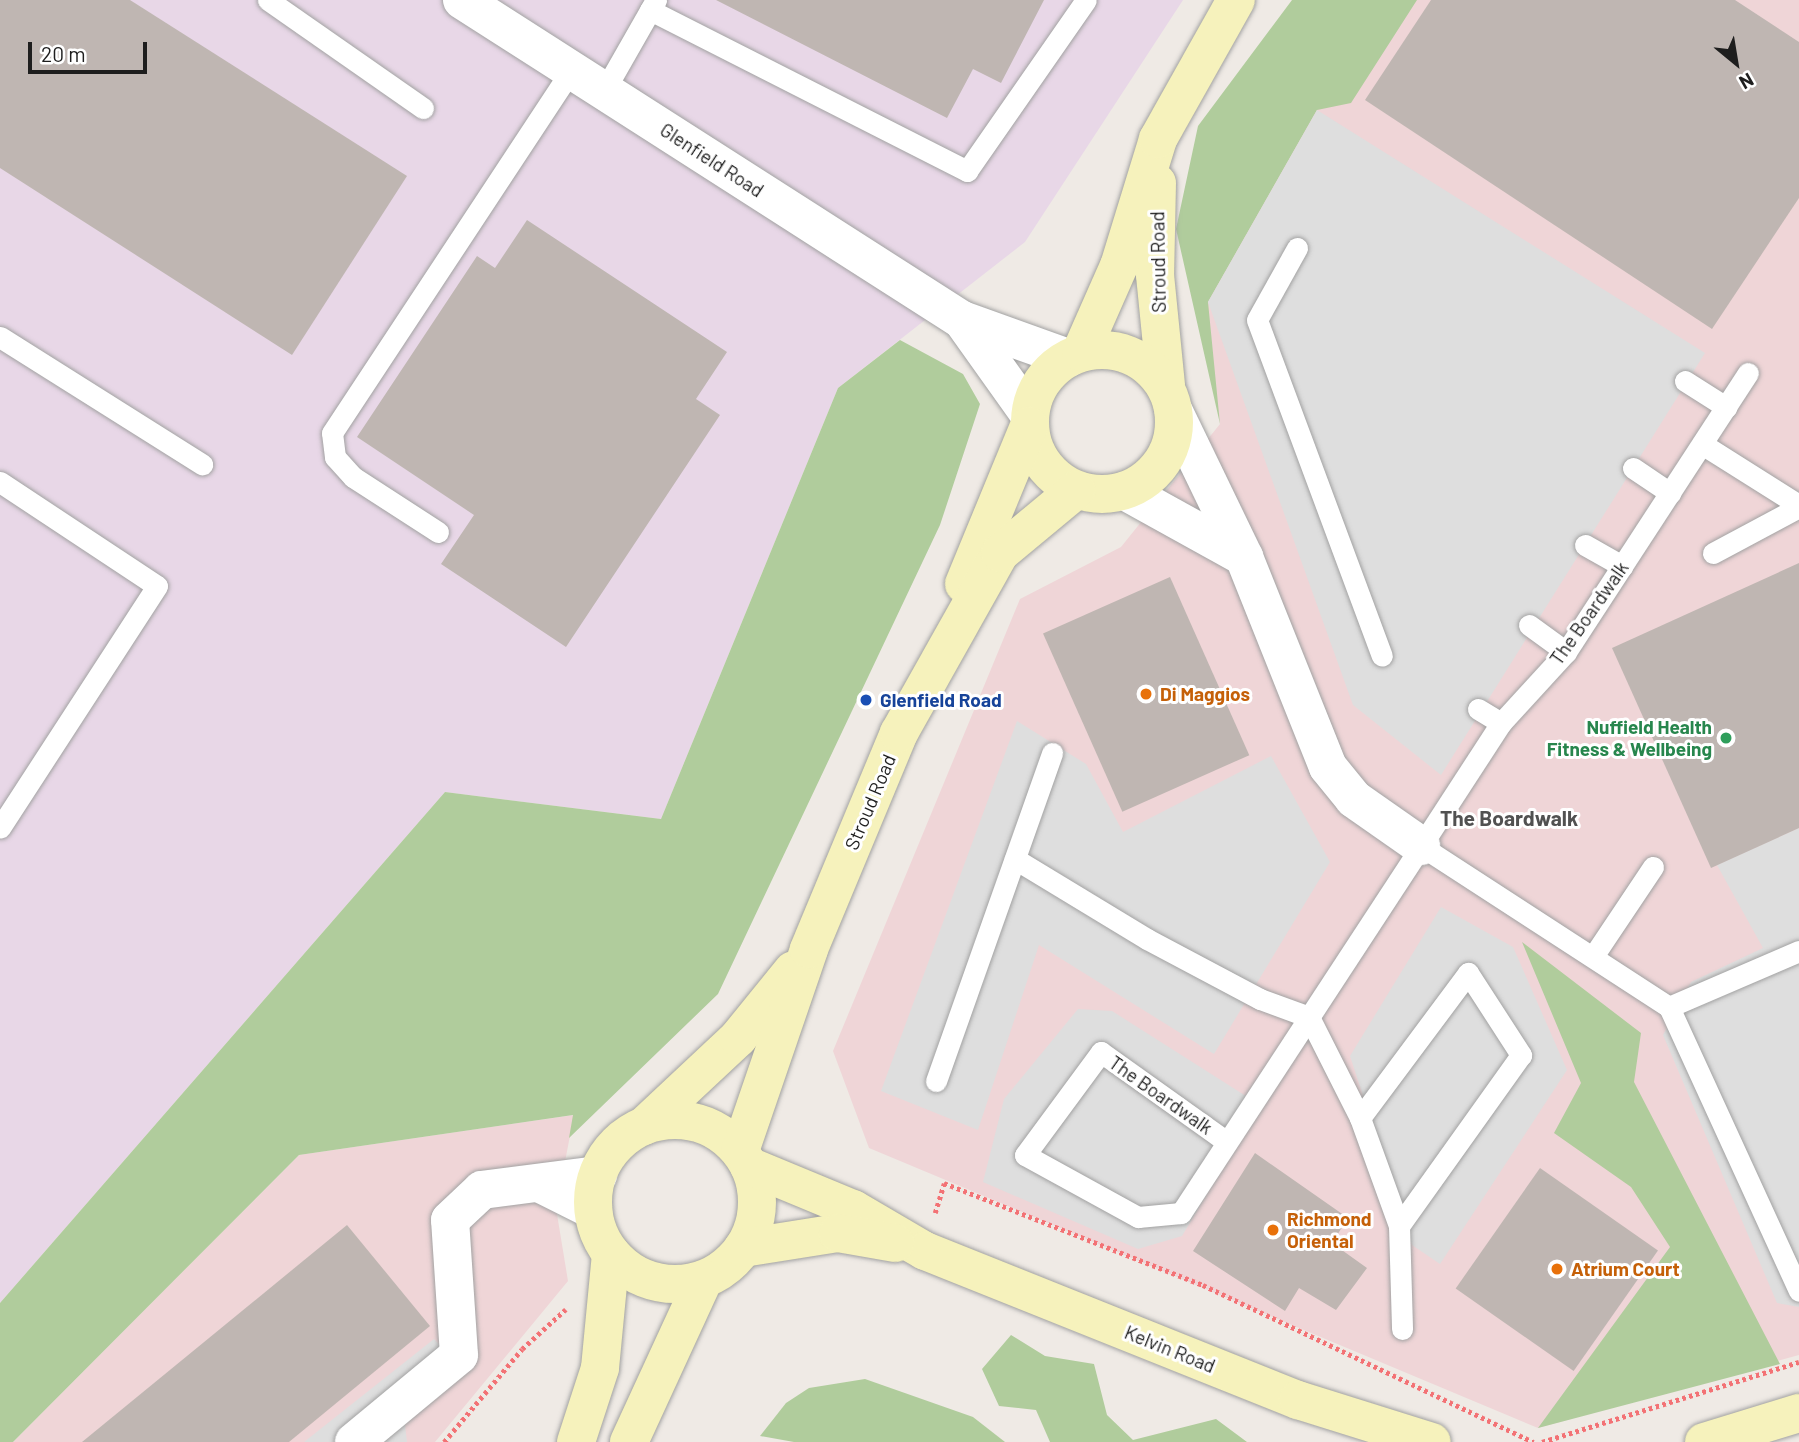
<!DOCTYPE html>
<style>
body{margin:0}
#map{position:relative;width:1799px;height:1442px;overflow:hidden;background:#efeae5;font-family:Barlow,sans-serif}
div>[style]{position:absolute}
.commercial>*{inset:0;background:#efd5d7}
.industrial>*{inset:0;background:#e8d7e7}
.forest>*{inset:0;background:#b0cc9c}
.parking>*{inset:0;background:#dedede}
.building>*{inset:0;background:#bfb6b2;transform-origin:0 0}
.path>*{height:4.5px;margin-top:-2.25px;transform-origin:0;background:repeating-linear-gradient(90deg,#f37275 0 3.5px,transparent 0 7px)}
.roads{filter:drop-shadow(0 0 2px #a2a2a2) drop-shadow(0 0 2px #a2a2a2)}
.lane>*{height:21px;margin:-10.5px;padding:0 10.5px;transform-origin:10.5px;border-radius:10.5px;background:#fff}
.street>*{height:38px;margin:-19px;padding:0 19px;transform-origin:19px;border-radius:19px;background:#fff}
.secondary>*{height:38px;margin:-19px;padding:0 19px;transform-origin:19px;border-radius:19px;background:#f6f2bc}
.secondary>.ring{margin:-19px;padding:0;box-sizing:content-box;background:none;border:38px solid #f6f2bc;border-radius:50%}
.dots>*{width:19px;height:19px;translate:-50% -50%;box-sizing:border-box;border:4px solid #fff;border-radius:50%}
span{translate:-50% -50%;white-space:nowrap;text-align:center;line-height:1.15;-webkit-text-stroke:6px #fff;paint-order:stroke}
.street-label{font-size:19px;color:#1e1e1e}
.food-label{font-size:19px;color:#c56008;font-weight:700}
.left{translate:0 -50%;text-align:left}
.transit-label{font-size:19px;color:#164399;font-weight:700}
.leisure-label{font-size:19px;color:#27864d;font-weight:700}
.right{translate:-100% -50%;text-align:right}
.neighbourhood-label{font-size:21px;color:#515151;font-weight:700}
.north{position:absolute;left:1701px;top:28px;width:70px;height:70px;-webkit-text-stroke:5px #fff;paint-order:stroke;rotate:150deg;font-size:19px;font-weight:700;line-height:28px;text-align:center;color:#1e1e1e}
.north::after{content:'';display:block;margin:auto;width:24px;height:32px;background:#1e1e1e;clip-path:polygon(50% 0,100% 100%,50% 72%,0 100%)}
.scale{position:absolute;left:28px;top:42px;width:119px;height:32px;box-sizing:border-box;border:4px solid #1e1e1e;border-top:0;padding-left:9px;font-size:21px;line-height:24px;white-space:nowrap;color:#1e1e1e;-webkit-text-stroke:5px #fff;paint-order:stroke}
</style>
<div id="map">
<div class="commercial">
<i style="clip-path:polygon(1300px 0,1799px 0,1799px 1355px,1538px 1428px,869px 1148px,833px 1051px,1020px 599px,1121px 547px,1220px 424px,1192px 228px)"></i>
<i style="clip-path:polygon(574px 1115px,556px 1208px,568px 1281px,435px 1442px,13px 1442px,299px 1155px)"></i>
</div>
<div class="industrial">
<i style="clip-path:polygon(0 0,1183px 0,1025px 242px,838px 388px,661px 819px,445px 792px,0 1303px)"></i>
</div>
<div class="forest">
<i style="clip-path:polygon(1292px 0,1417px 0,1351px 103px,1317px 110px,1208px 302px,1220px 424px,1176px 229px,1198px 126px)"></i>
<i style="clip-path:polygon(900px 340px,963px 374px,980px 404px,940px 525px,718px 994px,569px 1138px,573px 1115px,299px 1155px,13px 1442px,0 1442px,0 1303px,445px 792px,661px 819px,838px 388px)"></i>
<i style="clip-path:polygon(1522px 942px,1641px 1033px,1634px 1082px,1780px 1364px,1538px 1428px,1670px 1247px,1631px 1187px,1554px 1133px,1581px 1083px)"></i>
<i style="clip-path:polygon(1011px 1335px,1045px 1356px,1094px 1364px,1107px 1415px,1133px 1440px,1216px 1419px,1247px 1442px,1050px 1442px,1036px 1410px,999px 1406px,982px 1369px)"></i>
<i style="clip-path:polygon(865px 1379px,973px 1417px,1005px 1442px,794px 1442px,760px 1436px,786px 1403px,809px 1388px)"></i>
</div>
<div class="parking">
<i style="clip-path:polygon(1317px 110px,1705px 353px,1441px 775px,1353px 705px,1208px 302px)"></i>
<i style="clip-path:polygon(1017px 721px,1086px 764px,1123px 832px,1271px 756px,1330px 862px,1214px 1054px,1039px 945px,978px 1130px,881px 1091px)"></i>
<i style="clip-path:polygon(1799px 828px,1799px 1307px,1777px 1303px,1663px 1035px,1691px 982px,1763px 948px,1717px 865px)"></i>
<i style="clip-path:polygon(1441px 907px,1513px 947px,1567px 1070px,1440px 1264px,1412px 1245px,1350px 1056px)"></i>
<i style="clip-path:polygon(1078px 1009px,1112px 1011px,1260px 1105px,1182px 1236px,1138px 1249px,983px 1182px,1004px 1099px)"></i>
<i style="clip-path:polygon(434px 1339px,456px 1362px,403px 1408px,407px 1442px,304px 1442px)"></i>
</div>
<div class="building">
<i style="clip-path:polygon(0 0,130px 0,407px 176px,292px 355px,0 168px)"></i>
<i style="clip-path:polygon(716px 0,1044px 0,1001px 83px,973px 69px,947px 118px)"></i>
<i style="clip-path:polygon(1431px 0,1735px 0,1799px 42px,1799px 198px,1712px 329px,1365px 100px)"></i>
<i style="clip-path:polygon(527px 220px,727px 352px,696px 399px,720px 415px,566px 647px,441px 564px,474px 515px,357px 437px,477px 256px,495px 268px)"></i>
<i style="clip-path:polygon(1799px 563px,1799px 828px,1711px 868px,1612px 648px)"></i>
<i style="left:1170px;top:577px;width:195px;height:139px;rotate:66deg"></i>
<i style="clip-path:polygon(1255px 1153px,1348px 1218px,1332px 1243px,1367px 1268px,1336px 1310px,1299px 1288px,1285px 1311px,1193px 1251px)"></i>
<i style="left:1540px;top:1168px;width:144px;height:147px;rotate:35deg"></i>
<i style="clip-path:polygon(347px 1225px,430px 1326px,289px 1442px,82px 1442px)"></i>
</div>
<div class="path">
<i style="left:935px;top:1213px;width:31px;rotate:-73deg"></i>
<i style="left:944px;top:1183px;width:278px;rotate:21.5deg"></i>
<i style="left:1203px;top:1285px;width:366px;rotate:25.4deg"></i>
<i style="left:444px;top:1442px;width:121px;rotate:-50deg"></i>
<i style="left:522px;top:1349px;width:59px;rotate:-42.3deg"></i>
<i style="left:1542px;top:1442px;width:269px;rotate:-17.3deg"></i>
</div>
<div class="roads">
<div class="lane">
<i style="left:268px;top:0;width:189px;rotate:34.9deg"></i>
<i style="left:650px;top:10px;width:356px;rotate:26.9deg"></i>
<i style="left:967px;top:171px;width:208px;rotate:-55.2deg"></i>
<i style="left:604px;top:91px;width:105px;rotate:-60.3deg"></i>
<i style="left:1297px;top:248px;width:82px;rotate:119.1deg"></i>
<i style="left:1257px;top:320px;width:358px;rotate:69.6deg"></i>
<i style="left:0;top:337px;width:239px;rotate:32.2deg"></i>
<i style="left:1685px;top:381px;width:49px;rotate:32.4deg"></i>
<i style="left:1702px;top:444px;width:115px;rotate:32.2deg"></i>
<i style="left:1633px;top:468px;width:45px;rotate:34deg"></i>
<i style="left:0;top:482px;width:188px;rotate:33.5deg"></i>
<i style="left:157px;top:586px;width:288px;rotate:123deg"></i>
<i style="left:438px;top:532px;width:101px;rotate:-147.1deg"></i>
<i style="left:353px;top:477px;width:27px;rotate:-132deg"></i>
<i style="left:335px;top:457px;width:24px;rotate:-97deg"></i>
<i style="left:332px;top:433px;width:435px;rotate:-56.6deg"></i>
<i style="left:1585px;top:545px;width:43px;rotate:29.6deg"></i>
<i style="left:1713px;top:553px;width:98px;rotate:-28.1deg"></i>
<i style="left:1529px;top:625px;width:46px;rotate:36.1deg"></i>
<i style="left:1478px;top:709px;width:27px;rotate:31deg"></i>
<i style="left:1015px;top:859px;width:154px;rotate:31.2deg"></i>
<i style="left:1147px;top:939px;width:128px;rotate:28deg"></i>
<i style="left:1260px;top:999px;width:52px;rotate:20.2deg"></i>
<i style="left:1309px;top:1017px;width:113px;rotate:63.2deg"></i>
<i style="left:1360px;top:1118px;width:115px;rotate:70.1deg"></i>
<i style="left:1399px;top:1226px;width:103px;rotate:88.3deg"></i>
<i style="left:1799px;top:951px;width:142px;rotate:156.7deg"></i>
<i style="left:1669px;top:1007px;width:312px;rotate:65.4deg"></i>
<i style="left:1594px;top:955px;width:106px;rotate:-56.2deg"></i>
<i style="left:1669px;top:1007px;width:296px;rotate:-147deg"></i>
<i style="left:1421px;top:846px;width:147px;rotate:-57deg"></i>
<i style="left:1501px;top:723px;width:96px;rotate:-47.5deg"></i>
<i style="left:1566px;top:652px;width:333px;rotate:-56.9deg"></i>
<i style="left:936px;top:1081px;width:348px;rotate:-70.5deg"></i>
<i style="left:1360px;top:1118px;width:181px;rotate:-53.3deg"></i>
<i style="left:1468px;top:973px;width:98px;rotate:57.1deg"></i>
<i style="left:1521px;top:1055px;width:210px;rotate:125.5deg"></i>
<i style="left:1227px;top:1142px;width:155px;rotate:-144.5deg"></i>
<i style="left:1101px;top:1052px;width:128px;rotate:126.4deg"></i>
<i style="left:1025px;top:1155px;width:129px;rotate:28.8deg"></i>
<i style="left:1138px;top:1217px;width:43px;rotate:-5.3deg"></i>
<i style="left:1181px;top:1213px;width:439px;rotate:-56.8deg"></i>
</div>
<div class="street">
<i style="left:462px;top:0;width:594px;rotate:32.62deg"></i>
<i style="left:962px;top:320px;width:113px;rotate:19.7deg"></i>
<i style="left:962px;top:320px;width:115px;rotate:54.5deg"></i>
<i style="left:1174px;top:412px;width:161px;rotate:64.2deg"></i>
<i style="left:1244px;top:557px;width:226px;rotate:68.2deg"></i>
<i style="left:1328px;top:767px;width:41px;rotate:50.9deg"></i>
<i style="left:1354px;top:799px;width:82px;rotate:35deg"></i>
<i style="left:1125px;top:491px;width:136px;rotate:29deg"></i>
<i style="left:541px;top:1184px;width:58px;rotate:26.6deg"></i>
<i style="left:354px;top:1442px;width:136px;rotate:-39.6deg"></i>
<i style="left:459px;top:1355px;width:135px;rotate:-93.8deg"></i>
<i style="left:450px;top:1220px;width:44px;rotate:-43.2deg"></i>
<i style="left:482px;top:1190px;width:117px;rotate:-7.4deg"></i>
</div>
<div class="secondary">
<i style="left:1157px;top:183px;width:92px;rotate:91.2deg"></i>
<i style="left:1155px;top:275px;width:111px;rotate:84.3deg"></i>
<i class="ring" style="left:1030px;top:350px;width:106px;height:106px"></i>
<i style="left:1081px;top:352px;width:94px;rotate:-66.2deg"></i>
<i style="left:1119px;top:266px;width:133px;rotate:-72.9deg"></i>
<i style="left:1158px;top:139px;width:159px;rotate:-60.7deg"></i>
<i style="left:964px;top:584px;width:171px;rotate:-67.6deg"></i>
<i class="ring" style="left:593px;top:1120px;width:126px;height:126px"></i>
<i style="left:644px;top:1126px;width:129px;rotate:-43.1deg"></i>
<i style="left:738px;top:1038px;width:87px;rotate:-51deg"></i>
<i style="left:740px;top:1151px;width:213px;rotate:-71.1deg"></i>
<i style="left:809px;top:949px;width:234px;rotate:-67.4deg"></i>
<i style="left:899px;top:733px;width:206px;rotate:-60.7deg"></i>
<i style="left:1000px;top:553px;width:99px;rotate:-39.7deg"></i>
<i style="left:749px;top:1166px;width:113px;rotate:22.5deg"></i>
<i style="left:853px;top:1209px;width:83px;rotate:30.3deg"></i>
<i style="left:925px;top:1251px;width:402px;rotate:21.8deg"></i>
<i style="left:1298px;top:1400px;width:140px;rotate:17.4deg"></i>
<i style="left:743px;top:1248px;width:96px;rotate:-9deg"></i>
<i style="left:838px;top:1233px;width:58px;rotate:10deg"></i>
<i style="left:576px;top:1442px;width:78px;rotate:-72deg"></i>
<i style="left:600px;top:1368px;width:115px;rotate:-84.5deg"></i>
<i style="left:629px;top:1442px;width:179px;rotate:-65.3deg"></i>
<i style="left:1704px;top:1442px;width:99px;rotate:-17deg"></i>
</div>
</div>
<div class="dots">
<i style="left:1146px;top:694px;background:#e8710a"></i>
<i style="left:866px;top:700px;background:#1a4fb4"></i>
<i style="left:1726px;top:738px;background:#2e9e5b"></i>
<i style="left:1273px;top:1230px;background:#e8710a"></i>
<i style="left:1557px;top:1269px;background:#e8710a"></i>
</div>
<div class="street-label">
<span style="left:712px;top:160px;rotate:33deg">Glenfield Road</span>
<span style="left:1158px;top:262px;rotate:-91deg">Stroud Road</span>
<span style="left:1589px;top:613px;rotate:-55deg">The Boardwalk</span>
<span style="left:870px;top:802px;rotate:-67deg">Stroud Road</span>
<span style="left:1161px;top:1095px;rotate:35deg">The Boardwalk</span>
<span style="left:1170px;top:1349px;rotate:22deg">Kelvin Road</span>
</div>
<div class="food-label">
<span class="left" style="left:1160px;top:694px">Di Maggios</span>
<span class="left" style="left:1287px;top:1230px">Richmond<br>Oriental</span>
<span class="left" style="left:1571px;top:1269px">Atrium Court</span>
</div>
<div class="transit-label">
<span class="left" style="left:880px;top:700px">Glenfield Road</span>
</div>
<div class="leisure-label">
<span class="right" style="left:1712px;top:738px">Nuffield Health<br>Fitness &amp; Wellbeing</span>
</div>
<div class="neighbourhood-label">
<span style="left:1509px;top:818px">The Boardwalk</span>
</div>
<div class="north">N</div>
<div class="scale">20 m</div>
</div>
